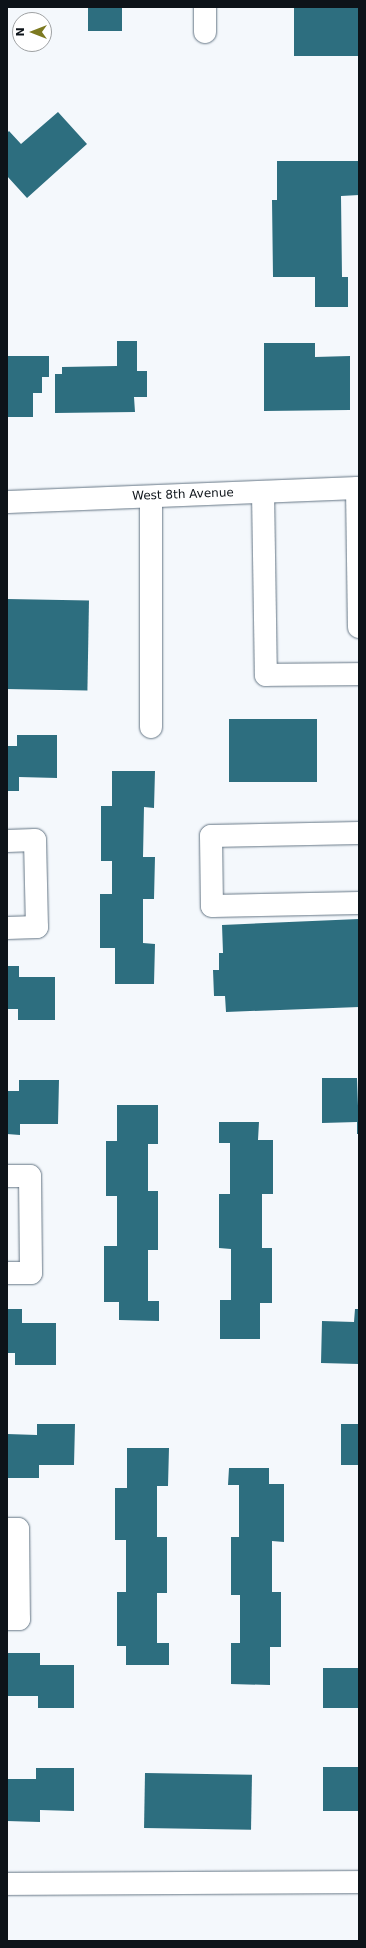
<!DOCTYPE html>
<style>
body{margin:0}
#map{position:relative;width:366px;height:1948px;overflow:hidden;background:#f4f8fc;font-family:"DejaVu Sans",sans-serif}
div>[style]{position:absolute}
.building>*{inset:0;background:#2d6e7f;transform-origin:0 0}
.roads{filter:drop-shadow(0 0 1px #657685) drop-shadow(0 0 1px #657685)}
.minor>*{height:22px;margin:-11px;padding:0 11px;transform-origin:11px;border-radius:11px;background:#fff}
span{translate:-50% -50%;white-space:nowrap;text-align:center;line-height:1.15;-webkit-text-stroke:4px #fff;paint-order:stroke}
.street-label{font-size:12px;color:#0d1319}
.frame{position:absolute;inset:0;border:8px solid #0d1319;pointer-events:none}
.north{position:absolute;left:12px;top:12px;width:40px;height:40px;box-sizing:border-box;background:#fff;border:1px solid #9ea1a3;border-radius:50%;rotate:270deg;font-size:11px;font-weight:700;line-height:16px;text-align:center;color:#0d1319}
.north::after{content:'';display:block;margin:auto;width:14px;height:18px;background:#7d7a21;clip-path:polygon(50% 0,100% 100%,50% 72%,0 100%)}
</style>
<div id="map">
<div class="building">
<i style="left:88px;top:7px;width:34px;height:24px"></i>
<i style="left:294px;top:7px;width:65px;height:49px"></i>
<i style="clip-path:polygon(58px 112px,87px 144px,27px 198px,7px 176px,7px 133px,9px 131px,21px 144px)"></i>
<i style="clip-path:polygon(277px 161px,359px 161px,359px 195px,341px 196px,342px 277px,348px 277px,348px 307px,315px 307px,315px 277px,273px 277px,272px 200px,277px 200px)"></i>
<i style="clip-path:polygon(117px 341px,137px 341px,137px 371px,147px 371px,147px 397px,134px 397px,135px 412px,55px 413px,55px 374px,62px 374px,62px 367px,117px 366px)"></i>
<i style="clip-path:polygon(264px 343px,315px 343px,315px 357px,350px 356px,350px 410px,264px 411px)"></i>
<i style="clip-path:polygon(7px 356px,49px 356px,49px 377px,42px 377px,42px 393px,33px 393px,33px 417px,7px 417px)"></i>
<i style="left:7px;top:599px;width:82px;height:90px;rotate:1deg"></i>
<i style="left:229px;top:719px;width:88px;height:63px"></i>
<i style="clip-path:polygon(17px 735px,57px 735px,57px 778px,19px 777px,19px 791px,7px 791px,7px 746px,17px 746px)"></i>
<i style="clip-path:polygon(112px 771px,155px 771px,154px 808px,144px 807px,143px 857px,155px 857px,154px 899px,143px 899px,143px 943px,155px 944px,154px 984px,115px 984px,115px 948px,100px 948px,100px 894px,112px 894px,112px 861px,101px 861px,101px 806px,112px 806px)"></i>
<i style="clip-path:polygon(359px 919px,359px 1007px,226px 1012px,225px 996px,214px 996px,213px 970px,219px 970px,219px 953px,223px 953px,222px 925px)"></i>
<i style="clip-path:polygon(7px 966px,19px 966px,19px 977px,55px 977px,55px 1020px,18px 1020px,18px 1009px,7px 1009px)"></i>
<i style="clip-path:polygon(322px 1078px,357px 1078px,359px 1134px,357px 1134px,357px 1122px,322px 1123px)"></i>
<i style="clip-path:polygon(19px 1080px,59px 1080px,58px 1124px,20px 1124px,20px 1135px,7px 1134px,7px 1091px,19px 1091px)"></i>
<i style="clip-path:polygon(117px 1105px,158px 1105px,158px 1144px,148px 1144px,148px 1191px,158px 1191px,158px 1250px,148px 1250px,148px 1301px,159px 1301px,159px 1321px,119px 1320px,119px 1302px,104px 1302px,104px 1246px,117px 1246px,117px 1196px,106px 1196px,106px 1141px,117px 1141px)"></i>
<i style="clip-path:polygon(219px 1122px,259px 1122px,258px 1140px,273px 1140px,273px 1194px,262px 1194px,262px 1248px,272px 1248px,272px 1303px,260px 1303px,260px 1339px,220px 1339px,220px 1300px,231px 1300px,231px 1249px,219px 1248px,219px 1194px,230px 1194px,230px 1143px,219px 1143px)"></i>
<i style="clip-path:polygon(7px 1309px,22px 1309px,22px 1323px,56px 1323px,56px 1365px,15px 1365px,15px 1353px,7px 1353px)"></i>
<i style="clip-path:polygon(355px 1309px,359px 1309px,359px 1364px,321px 1363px,322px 1321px,354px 1322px)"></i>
<i style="clip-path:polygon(37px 1424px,75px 1424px,74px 1465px,39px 1465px,39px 1478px,7px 1478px,7px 1434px,37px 1435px)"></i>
<i style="left:341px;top:1424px;width:18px;height:41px"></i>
<i style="clip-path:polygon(127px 1448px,169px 1448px,168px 1486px,157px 1486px,157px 1537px,167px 1537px,167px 1593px,157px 1593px,157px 1643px,169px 1643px,169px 1665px,126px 1665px,126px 1646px,117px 1646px,117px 1592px,126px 1592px,126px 1540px,115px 1540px,115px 1488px,127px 1488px)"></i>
<i style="clip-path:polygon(229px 1468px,269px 1468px,269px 1484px,284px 1484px,284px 1542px,272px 1541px,272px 1592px,281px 1592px,281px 1647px,270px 1647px,270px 1685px,231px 1684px,231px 1643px,240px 1643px,240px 1595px,231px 1595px,231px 1537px,239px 1537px,239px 1485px,228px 1485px)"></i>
<i style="clip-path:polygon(7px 1653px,40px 1653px,40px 1665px,74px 1665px,74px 1708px,38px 1708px,38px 1696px,7px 1696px)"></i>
<i style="left:323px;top:1668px;width:36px;height:40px"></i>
<i style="left:323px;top:1767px;width:36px;height:44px"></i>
<i style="clip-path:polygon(36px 1768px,74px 1768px,74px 1811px,40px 1810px,40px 1822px,7px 1821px,7px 1779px,36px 1779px)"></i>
<i style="left:145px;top:1773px;width:107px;height:55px;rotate:1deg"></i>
</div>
<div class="roads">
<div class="minor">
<i style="left:205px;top:7px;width:25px;rotate:90deg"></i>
<i style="left:357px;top:488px;width:139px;rotate:89.2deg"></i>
<i style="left:263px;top:492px;width:183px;rotate:89.1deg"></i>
<i style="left:266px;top:675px;width:93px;rotate:-0.6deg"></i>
<i style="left:151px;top:497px;width:230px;rotate:90deg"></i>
<i style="left:7px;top:502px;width:352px;rotate:-2.3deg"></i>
<i style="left:359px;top:833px;width:148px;rotate:178.8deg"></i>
<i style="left:211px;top:836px;width:70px;rotate:89.2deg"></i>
<i style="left:212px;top:906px;width:147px;rotate:-1.2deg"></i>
<i style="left:7px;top:841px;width:28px;rotate:-2deg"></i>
<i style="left:35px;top:840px;width:87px;rotate:88.7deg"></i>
<i style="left:37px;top:927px;width:30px;rotate:178deg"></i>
<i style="left:7px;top:1176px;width:23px"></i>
<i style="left:30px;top:1176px;width:97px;rotate:89.4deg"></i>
<i style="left:31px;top:1273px;width:24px;rotate:180deg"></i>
<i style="left:7px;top:1529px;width:11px"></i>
<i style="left:18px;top:1529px;width:90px;rotate:89.4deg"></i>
<i style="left:19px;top:1619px;width:12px;rotate:180deg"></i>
<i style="left:7px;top:1884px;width:352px;rotate:-0.3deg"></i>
</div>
</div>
<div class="street-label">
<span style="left:183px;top:495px;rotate:-2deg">West 8th Avenue</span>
</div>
<div class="frame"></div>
<div class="north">N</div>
</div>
